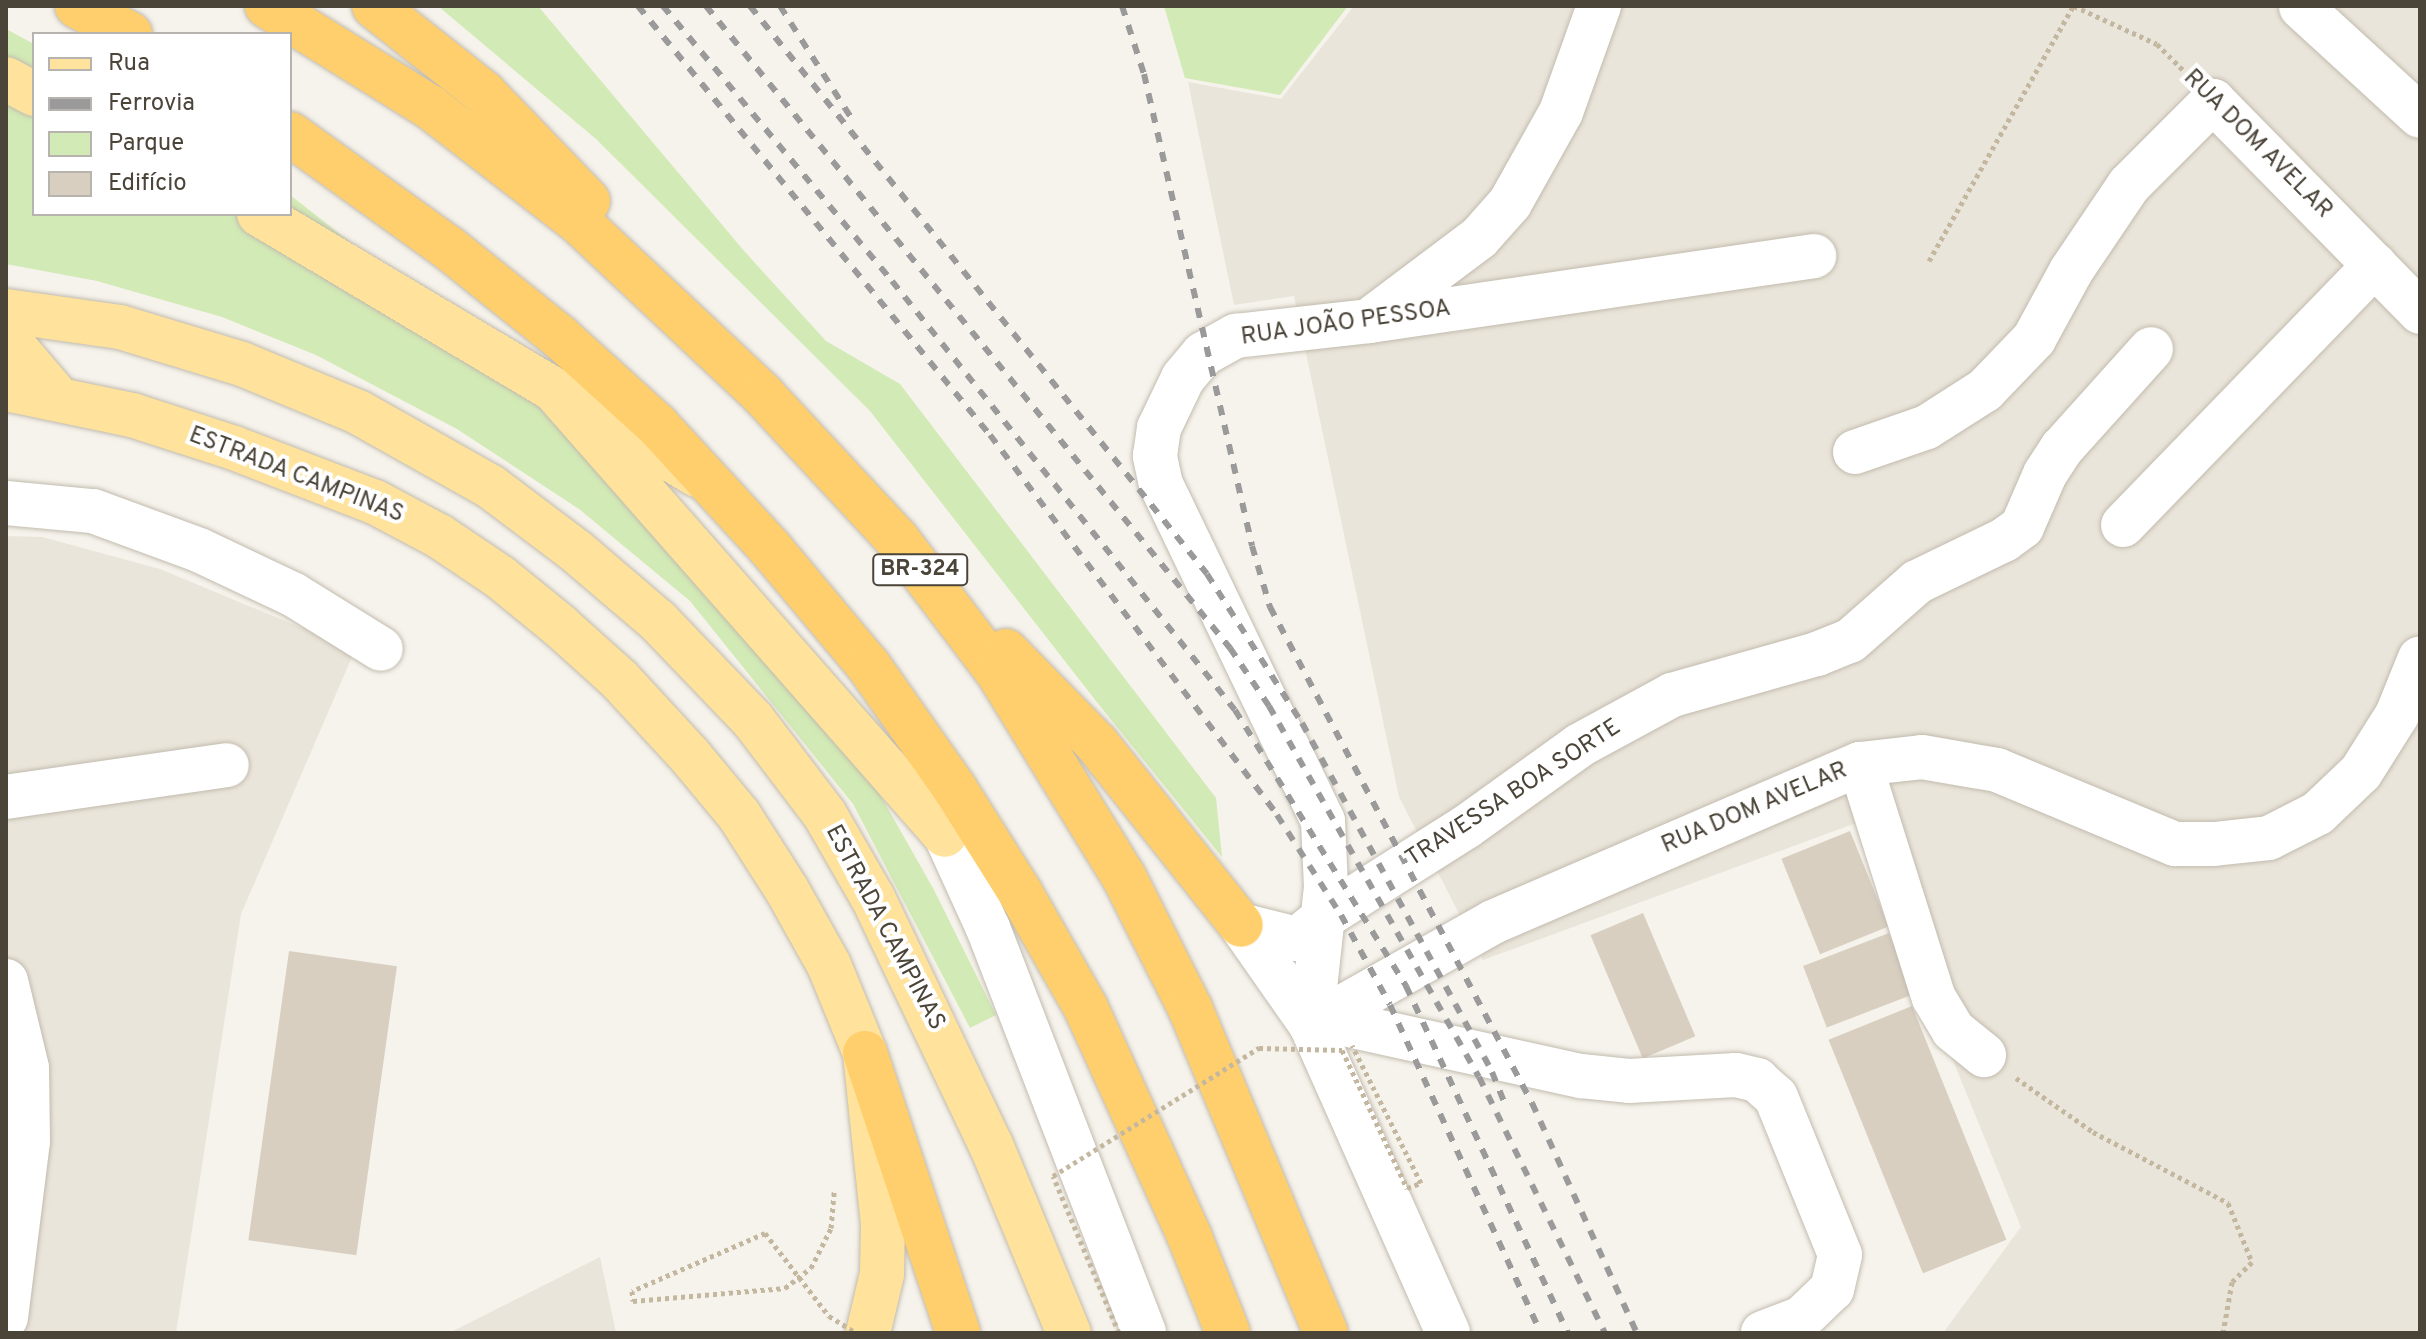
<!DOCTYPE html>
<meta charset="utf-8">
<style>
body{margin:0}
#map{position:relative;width:2426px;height:1339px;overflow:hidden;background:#f6f3ec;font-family:Overpass,sans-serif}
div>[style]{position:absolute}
.residential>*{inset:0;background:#eae5da}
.green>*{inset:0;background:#d2eab5}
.building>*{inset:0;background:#d8cfc1;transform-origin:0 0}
.path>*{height:5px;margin-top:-2.5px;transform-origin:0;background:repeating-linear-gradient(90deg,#c4b79f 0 4px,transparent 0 8px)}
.roads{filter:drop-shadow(0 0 2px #c2bbae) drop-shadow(0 0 2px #c2bbae)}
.minor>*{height:44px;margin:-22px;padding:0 22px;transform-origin:22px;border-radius:22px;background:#fff}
.major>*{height:44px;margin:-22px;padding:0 22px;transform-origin:22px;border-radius:22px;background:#ffe39c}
.highway>*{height:44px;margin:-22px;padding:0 22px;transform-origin:22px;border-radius:22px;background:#ffcf6e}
.rail>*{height:6px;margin-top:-3px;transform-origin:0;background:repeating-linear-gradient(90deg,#9a9a9a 0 10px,transparent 0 20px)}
.path-bridge>*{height:5px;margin-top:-2.5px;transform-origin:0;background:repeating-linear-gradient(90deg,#c4b79f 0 4px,transparent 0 8px)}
span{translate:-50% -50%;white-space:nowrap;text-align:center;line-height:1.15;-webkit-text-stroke:8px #fff;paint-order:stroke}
.shield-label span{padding:2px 6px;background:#fff;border:2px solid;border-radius:6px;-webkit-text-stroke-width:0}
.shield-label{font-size:22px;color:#4b4439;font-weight:700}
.street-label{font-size:24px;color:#4b4439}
.frame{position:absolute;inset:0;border:8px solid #4b4439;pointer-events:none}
.legend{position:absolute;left:32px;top:32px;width:260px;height:184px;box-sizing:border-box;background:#fff;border:2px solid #b7b4b0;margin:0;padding:10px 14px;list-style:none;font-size:24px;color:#4b4439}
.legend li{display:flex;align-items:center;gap:16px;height:40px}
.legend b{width:40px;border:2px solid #b7b4b0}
</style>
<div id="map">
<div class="residential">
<i style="clip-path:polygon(1354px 6px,2420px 6px,2420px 1333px,1943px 1333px,2021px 1227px,1856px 823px,1483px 960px,1399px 797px,1294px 296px,1234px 305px,1188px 82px,1281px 99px)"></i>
<i style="clip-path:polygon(6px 536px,42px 537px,160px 569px,355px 650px,241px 914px,176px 1333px,6px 1333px)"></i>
<i style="clip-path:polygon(600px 1257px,616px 1333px,449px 1333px)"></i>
</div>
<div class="green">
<i style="clip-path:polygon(438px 6px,538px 6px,745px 252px,826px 341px,900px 384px,1216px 798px,1222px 857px,1096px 701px,870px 411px,596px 139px)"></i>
<i style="clip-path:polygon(1164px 6px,1348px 6px,1280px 95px,1185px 78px)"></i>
<i style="clip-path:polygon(6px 29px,34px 44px,34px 214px,290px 214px,290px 195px,504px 362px,878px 791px,934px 890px,996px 1015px,970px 1028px,853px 804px,690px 601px,579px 509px,457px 429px,316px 355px,222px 317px,97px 281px,6px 264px)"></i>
</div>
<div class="building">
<i style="left:1850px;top:831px;width:103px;height:74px;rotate:68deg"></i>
<i style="left:1643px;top:913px;width:134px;height:57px;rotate:67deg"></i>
<i style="left:1889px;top:933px;width:66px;height:92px;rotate:69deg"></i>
<i style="left:289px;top:951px;width:109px;height:292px;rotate:8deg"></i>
<i style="left:1912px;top:1006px;width:252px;height:90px;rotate:68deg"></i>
</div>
<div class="path">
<i style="left:2074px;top:6px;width:91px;rotate:24.6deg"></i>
<i style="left:2157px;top:44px;width:40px;rotate:45deg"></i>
<i style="left:1929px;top:261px;width:293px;rotate:-60.5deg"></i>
<i style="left:2016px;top:1078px;width:94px;rotate:35deg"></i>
<i style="left:2093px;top:1132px;width:153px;rotate:27.7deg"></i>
<i style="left:2228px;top:1203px;width:64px;rotate:67.9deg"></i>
<i style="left:2252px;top:1262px;width:28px;rotate:135deg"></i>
<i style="left:2232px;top:1282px;width:52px;rotate:100deg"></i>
<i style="left:765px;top:1233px;width:145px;rotate:156.4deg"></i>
<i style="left:632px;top:1291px;width:10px;rotate:84deg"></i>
<i style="left:633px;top:1301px;width:153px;rotate:-4.9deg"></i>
<i style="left:785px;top:1288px;width:33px;rotate:-38deg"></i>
<i style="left:811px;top:1268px;width:45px;rotate:-63.4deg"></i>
<i style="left:831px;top:1228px;width:38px;rotate:-85deg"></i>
</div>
<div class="roads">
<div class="minor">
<i style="left:2301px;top:7px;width:161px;rotate:42.5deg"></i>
<i style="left:1375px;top:316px;width:130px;rotate:-36.9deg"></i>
<i style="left:1479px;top:238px;width:47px;rotate:-48.5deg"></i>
<i style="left:1510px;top:203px;width:104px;rotate:-60.7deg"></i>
<i style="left:1561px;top:112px;width:113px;rotate:-70.3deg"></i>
<i style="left:1855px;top:452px;width:76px;rotate:-19.1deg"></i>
<i style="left:1927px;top:427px;width:69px;rotate:-32.5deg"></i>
<i style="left:1985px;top:390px;width:71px;rotate:-46.1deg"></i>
<i style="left:2034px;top:339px;width:77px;rotate:-61.4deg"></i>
<i style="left:2071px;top:271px;width:104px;rotate:-56deg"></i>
<i style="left:2129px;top:185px;width:119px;rotate:-45deg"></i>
<i style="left:2213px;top:101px;width:296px;rotate:45.5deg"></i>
<i style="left:6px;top:503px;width:87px;rotate:5.3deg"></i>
<i style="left:93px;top:511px;width:113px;rotate:20.2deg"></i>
<i style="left:199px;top:550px;width:105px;rotate:25.3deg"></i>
<i style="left:294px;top:595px;width:102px;rotate:31.8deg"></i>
<i style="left:2123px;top:525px;width:362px;rotate:-45.9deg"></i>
<i style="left:1860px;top:764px;width:245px;rotate:72.5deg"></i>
<i style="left:1934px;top:998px;width:37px;rotate:59deg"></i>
<i style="left:1953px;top:1030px;width:40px;rotate:39deg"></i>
<i style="left:6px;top:797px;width:223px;rotate:-8.2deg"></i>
<i style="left:930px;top:801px;width:140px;rotate:65.5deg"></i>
<i style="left:988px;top:928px;width:434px;rotate:68.9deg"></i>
<i style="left:1241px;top:925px;width:58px;rotate:14deg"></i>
<i style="left:1297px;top:939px;width:35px;rotate:-39deg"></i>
<i style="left:1324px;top:917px;width:168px;rotate:-32.4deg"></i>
<i style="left:1466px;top:827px;width:140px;rotate:-35.7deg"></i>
<i style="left:1580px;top:745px;width:105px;rotate:-28.5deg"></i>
<i style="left:1672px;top:695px;width:151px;rotate:-15.8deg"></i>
<i style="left:1817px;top:654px;width:35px;rotate:-22deg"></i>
<i style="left:1850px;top:641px;width:89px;rotate:-41.4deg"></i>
<i style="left:1917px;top:582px;width:97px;rotate:-25.8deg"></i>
<i style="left:2004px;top:540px;width:22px;rotate:-36deg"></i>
<i style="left:2022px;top:527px;width:58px;rotate:-66.5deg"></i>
<i style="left:2045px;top:474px;width:31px;rotate:-57deg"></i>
<i style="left:2062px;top:448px;width:133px;rotate:-48deg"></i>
<i style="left:1241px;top:925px;width:122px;rotate:55deg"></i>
<i style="left:1311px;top:1025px;width:337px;rotate:66deg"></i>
<i style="left:6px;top:981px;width:89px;rotate:76.4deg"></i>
<i style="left:27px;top:1068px;width:73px;rotate:89.2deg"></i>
<i style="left:28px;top:1141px;width:178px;rotate:97.1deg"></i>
<i style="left:1311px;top:1025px;width:139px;rotate:-83.8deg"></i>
<i style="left:1326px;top:887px;width:66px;rotate:-92.6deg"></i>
<i style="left:1323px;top:821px;width:373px;rotate:-115.7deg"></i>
<i style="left:1161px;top:485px;width:30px;rotate:-102deg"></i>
<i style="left:1155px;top:456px;width:28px;rotate:-82deg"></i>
<i style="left:1159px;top:428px;width:55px;rotate:-64.4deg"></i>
<i style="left:1183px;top:378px;width:31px;rotate:-50deg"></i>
<i style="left:1203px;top:354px;width:38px;rotate:-29deg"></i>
<i style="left:1236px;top:336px;width:134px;rotate:-6.4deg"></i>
<i style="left:1369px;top:321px;width:450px;rotate:-8.3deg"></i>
<i style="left:1311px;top:1025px;width:209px;rotate:-29.5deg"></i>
<i style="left:1493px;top:922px;width:400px;rotate:-23.3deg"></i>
<i style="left:1860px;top:764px;width:62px;rotate:-6.4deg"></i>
<i style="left:1922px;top:757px;width:76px;rotate:9.8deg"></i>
<i style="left:1997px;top:770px;width:193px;rotate:22.6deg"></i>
<i style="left:2175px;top:844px;width:39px"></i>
<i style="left:2214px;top:844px;width:55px;rotate:-6.2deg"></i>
<i style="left:2269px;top:838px;width:55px;rotate:-27deg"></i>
<i style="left:2318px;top:813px;width:59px;rotate:-43.6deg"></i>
<i style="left:2361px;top:772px;width:67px;rotate:-57.7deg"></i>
<i style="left:2397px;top:715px;width:61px;rotate:-68deg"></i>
<i style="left:1311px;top:1025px;width:33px;rotate:-2deg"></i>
<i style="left:1344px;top:1024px;width:243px;rotate:12.4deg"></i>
<i style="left:1581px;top:1076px;width:48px;rotate:5.9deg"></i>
<i style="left:1629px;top:1081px;width:107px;rotate:-3.2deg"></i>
<i style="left:1736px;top:1075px;width:22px;rotate:13deg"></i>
<i style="left:1757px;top:1080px;width:25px;rotate:42deg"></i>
<i style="left:1776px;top:1097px;width:170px;rotate:67.9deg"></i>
<i style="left:1840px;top:1255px;width:35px;rotate:103deg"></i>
<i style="left:1832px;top:1289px;width:42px;rotate:136deg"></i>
<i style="left:1802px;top:1318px;width:42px;rotate:159deg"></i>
</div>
<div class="major">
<i style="left:6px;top:79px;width:32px;rotate:28deg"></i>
<i style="left:259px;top:214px;width:510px;rotate:30.79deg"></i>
<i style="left:6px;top:311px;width:115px;rotate:8deg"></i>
<i style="left:120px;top:327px;width:127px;rotate:16.9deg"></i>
<i style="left:242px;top:364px;width:126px;rotate:22.5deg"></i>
<i style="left:358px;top:412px;width:153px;rotate:29.4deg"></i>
<i style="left:491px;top:487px;width:106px;rotate:37deg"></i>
<i style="left:576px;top:551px;width:108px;rotate:40.5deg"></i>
<i style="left:658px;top:621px;width:137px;rotate:46.2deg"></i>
<i style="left:753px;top:720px;width:119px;rotate:52.8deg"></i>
<i style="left:825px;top:815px;width:96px;rotate:60deg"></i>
<i style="left:873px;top:898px;width:274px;rotate:64.5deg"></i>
<i style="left:991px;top:1145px;width:204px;rotate:67.5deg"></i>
<i style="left:6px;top:337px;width:80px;rotate:49.6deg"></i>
<i style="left:6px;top:389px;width:129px;rotate:11.7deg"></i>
<i style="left:132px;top:415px;width:107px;rotate:17.9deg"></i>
<i style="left:234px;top:448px;width:151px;rotate:21deg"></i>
<i style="left:375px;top:502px;width:72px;rotate:28deg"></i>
<i style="left:439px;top:536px;width:73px;rotate:33.9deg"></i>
<i style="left:500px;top:577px;width:77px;rotate:39.2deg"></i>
<i style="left:560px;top:626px;width:79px;rotate:41.9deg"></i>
<i style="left:619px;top:679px;width:105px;rotate:47.3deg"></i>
<i style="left:690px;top:756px;width:77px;rotate:50.3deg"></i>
<i style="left:739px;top:815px;width:89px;rotate:57.4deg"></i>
<i style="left:787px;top:890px;width:86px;rotate:60.8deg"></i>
<i style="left:829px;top:965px;width:95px;rotate:67.8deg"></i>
<i style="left:865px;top:1053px;width:173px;rotate:84deg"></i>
<i style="left:883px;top:1225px;width:49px;rotate:91.2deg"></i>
<i style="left:882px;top:1274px;width:61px;rotate:103.3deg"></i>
<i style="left:554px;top:390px;width:592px;rotate:48.7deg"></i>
</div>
<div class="highway">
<i style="left:77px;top:6px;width:60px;rotate:27.8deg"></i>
<i style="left:267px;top:6px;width:192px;rotate:31.8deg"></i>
<i style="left:430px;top:107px;width:188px;rotate:37.7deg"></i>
<i style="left:579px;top:222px;width:253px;rotate:43.2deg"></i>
<i style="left:763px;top:395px;width:197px;rotate:47.1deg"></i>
<i style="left:897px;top:539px;width:169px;rotate:52.9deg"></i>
<i style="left:999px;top:674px;width:238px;rotate:58.4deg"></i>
<i style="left:1124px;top:877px;width:147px;rotate:63.3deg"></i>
<i style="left:1190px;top:1008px;width:352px;rotate:67.3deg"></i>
<i style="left:374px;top:6px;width:140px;rotate:38.3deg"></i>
<i style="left:484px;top:93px;width:150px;rotate:46.1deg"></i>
<i style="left:290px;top:134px;width:197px;rotate:35.7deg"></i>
<i style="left:450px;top:249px;width:142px;rotate:38.7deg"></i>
<i style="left:561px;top:338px;width:130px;rotate:42.2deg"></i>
<i style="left:657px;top:425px;width:167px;rotate:47.4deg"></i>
<i style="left:770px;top:548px;width:153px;rotate:50.1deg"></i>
<i style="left:868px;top:665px;width:151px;rotate:54.9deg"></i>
<i style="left:955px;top:789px;width:124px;rotate:57.8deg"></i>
<i style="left:1021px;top:894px;width:131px;rotate:60.3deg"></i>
<i style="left:1086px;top:1008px;width:249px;rotate:65.6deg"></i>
<i style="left:1189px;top:1235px;width:105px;rotate:68.3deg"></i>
<i style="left:1006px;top:651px;width:130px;rotate:45.6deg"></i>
<i style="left:1097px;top:744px;width:231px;rotate:51.5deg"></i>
<i style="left:865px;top:1053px;width:295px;rotate:71.6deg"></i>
</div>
</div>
<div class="rail">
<i style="left:638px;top:6px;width:555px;rotate:50.63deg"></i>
<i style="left:990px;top:435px;width:476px;rotate:52.9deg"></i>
<i style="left:1277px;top:815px;width:119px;rotate:57.4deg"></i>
<i style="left:1341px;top:915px;width:102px;rotate:61.4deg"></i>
<i style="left:1390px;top:1005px;width:361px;rotate:65.3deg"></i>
<i style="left:663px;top:6px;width:358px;rotate:50.2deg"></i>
<i style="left:892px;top:281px;width:549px;rotate:51.36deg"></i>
<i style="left:1235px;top:710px;width:325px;rotate:58.2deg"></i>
<i style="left:1406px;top:986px;width:383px;rotate:65deg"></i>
<i style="left:706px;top:6px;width:829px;rotate:50.78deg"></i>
<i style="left:1230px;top:648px;width:70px;rotate:56.1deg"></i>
<i style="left:1269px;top:706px;width:426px;rotate:60.5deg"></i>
<i style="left:1479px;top:1077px;width:285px;rotate:63.8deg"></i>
<i style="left:750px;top:6px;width:729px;rotate:51.18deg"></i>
<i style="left:1207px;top:574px;width:177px;rotate:57.5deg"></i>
<i style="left:1302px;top:723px;width:397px;rotate:61.4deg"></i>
<i style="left:1492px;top:1072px;width:35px;rotate:68deg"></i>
<i style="left:780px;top:6px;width:134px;rotate:57.5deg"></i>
<i style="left:1122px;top:6px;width:71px;rotate:72.1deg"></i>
<i style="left:1144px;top:74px;width:484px;rotate:77.1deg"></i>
<i style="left:1252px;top:546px;width:64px;rotate:73.6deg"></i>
<i style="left:1270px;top:607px;width:561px;rotate:62.16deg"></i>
<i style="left:1532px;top:1103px;width:253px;rotate:65.5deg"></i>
</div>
<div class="path-bridge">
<i style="left:765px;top:1233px;width:105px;rotate:52.4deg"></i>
<i style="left:829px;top:1316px;width:32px;rotate:32deg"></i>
<i style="left:1119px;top:1333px;width:170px;rotate:-112.8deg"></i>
<i style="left:1053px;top:1176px;width:243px;rotate:-31.9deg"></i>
<i style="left:1259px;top:1048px;width:83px;rotate:1.4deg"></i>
<i style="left:1342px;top:1050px;width:153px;rotate:64.8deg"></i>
<i style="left:1407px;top:1188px;width:15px;rotate:-20deg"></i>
<i style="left:1421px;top:1183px;width:154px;rotate:-116.6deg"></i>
</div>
<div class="shield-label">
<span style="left:920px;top:570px">BR-324</span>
</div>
<div class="street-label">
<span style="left:2257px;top:145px;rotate:45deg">RUA DOM AVELAR</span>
<span style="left:1346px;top:324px;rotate:-8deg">RUA JOÃO PESSOA</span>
<span style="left:296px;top:476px;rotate:21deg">ESTRADA CAMPINAS</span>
<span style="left:1514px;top:794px;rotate:-33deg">TRAVESSA BOA SORTE</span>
<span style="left:1755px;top:809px;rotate:-23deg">RUA DOM AVELAR</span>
<span style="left:884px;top:928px;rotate:62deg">ESTRADA CAMPINAS</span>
</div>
<div class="frame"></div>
<ul class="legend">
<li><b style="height:10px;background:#ffe39c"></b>Rua</li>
<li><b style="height:10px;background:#9a9a9a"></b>Ferrovia</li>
<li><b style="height:22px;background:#d2eab5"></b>Parque</li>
<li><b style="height:22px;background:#d8cfc1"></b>Edifício</li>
</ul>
</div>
